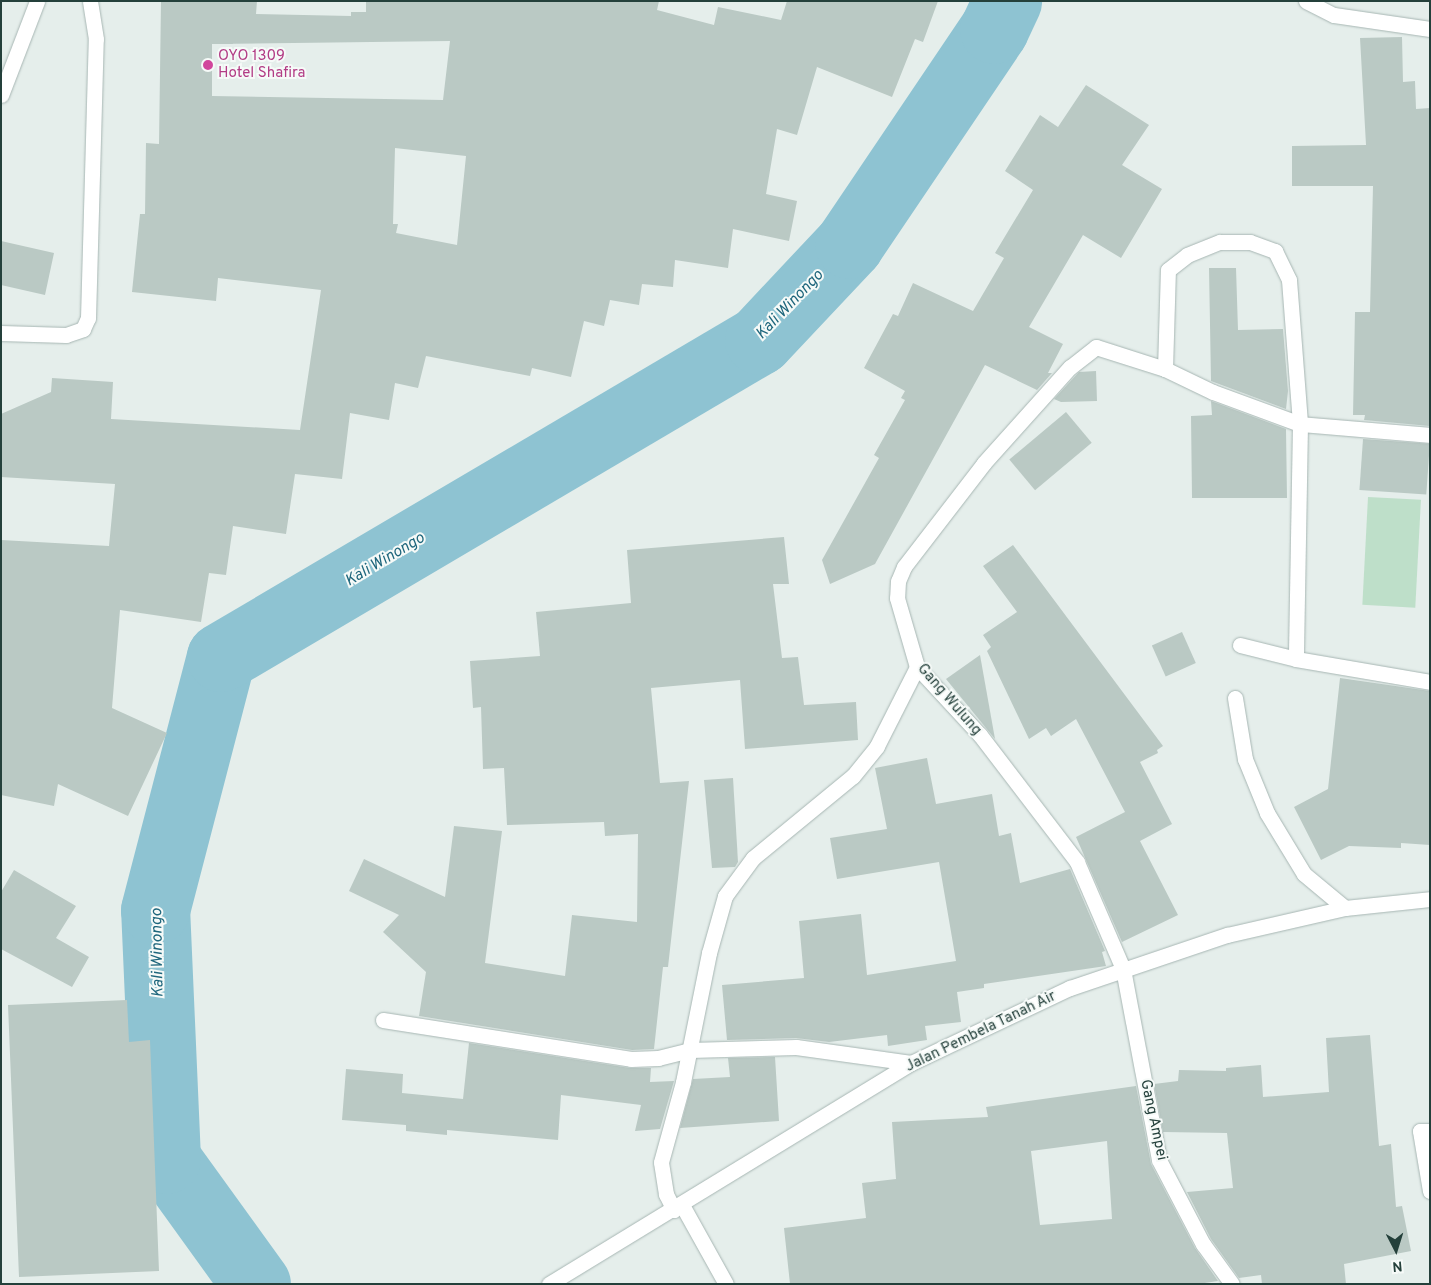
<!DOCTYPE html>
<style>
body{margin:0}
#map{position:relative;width:1431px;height:1285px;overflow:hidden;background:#e5eeeb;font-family:Overpass,sans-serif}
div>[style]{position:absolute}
.green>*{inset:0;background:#bedfc9;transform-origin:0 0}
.river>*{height:69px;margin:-34.5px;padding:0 34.5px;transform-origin:34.5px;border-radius:34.5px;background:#8ec3d2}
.building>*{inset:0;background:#bac9c4;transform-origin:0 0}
.roads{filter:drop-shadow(0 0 1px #a7b6b3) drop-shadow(0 0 1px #a7b6b3)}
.service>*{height:15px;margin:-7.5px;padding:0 7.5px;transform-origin:7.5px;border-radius:7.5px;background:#fff}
.minor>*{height:15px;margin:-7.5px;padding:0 7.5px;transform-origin:7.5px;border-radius:7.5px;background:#fff}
.secondary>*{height:15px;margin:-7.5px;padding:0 7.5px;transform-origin:7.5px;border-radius:7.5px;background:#fff}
.dots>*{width:14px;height:14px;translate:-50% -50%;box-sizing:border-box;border:2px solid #f6faf8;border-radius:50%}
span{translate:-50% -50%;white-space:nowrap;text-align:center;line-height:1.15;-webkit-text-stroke:4px #f6faf8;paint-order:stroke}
.hotel-label{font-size:15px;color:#b23c85}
.left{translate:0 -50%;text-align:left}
.street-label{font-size:15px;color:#24403b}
.water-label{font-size:16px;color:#1e667c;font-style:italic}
.frame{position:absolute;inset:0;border:2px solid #24403b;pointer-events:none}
.north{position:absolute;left:1371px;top:1225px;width:50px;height:50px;-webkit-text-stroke:4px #f6faf8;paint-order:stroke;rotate:175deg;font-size:14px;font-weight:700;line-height:20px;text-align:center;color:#24403b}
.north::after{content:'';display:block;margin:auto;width:18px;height:22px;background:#24403b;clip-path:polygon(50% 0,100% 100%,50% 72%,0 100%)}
</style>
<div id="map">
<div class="green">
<i style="left:1368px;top:497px;width:53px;height:108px;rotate:3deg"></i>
</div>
<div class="river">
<i style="left:256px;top:1284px;width:154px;rotate:-125.8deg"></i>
<i style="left:166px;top:1159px;width:249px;rotate:-92.5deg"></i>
<i style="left:155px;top:910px;width:261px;rotate:-75.4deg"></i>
<i style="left:221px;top:657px;width:624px;rotate:-30.51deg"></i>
<i style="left:759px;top:340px;width:132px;rotate:-46.8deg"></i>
<i style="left:849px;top:244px;width:259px;rotate:-56deg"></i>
<i style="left:994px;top:29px;width:31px;rotate:-65deg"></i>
</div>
<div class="building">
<i style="clip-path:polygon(evenodd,161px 1px,257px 1px,256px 14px,351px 16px,351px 12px,366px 12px,366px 1px,659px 1px,657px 10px,714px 25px,718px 7px,781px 20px,787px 1px,938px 1px,923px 42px,915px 39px,892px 97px,817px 67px,797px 135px,777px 129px,766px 194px,797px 201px,789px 241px,733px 229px,728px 268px,675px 260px,673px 287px,642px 284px,639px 305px,610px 300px,604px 326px,584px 321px,571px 377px,532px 368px,530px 376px,426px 356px,418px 388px,395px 383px,389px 420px,350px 413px,342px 479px,295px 474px,286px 534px,233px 526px,226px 575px,209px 573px,201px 622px,120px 610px,112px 708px,167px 733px,128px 816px,58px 784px,54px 806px,1px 795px,1px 540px,109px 546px,115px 484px,1px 477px,1px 414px,51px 392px,52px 378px,113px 382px,111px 419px,300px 430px,321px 290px,218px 278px,216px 301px,132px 292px,140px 214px,145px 214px,146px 143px,159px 144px,161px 1px,450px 41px,443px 100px,212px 96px,212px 44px,450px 41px,161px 1px,395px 148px,466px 156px,457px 245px,396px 233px,398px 224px,393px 224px,395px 148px)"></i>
<i style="clip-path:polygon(1402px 37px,1403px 82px,1415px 81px,1416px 109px,1430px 108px,1430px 426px,1364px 420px,1365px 415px,1353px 415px,1355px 312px,1370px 312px,1373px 186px,1292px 186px,1292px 146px,1366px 145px,1360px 38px)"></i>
<i style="clip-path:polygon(1086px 85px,1149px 125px,1122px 165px,1162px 189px,1121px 258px,1083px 235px,1029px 327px,1063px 344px,1048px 373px,1052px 373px,1037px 390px,985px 365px,875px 564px,830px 584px,822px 560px,879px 458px,874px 455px,905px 400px,901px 398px,905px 391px,864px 368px,893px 314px,898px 316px,913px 283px,973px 311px,1004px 258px,995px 253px,1033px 190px,1005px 171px,1040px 115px,1058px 127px)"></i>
<i style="clip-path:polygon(1px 241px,54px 253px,45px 295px,1px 285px)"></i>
<i style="clip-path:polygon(1209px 268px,1236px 268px,1238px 330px,1283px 329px,1288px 391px,1286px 409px,1211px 381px)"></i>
<i style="clip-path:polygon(1096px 371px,1097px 401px,1061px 402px,1054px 399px,1079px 372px)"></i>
<i style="clip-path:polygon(1211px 401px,1286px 429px,1287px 498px,1192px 498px,1191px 416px,1212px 415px)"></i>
<i style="left:1066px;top:412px;width:40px;height:74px;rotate:50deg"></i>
<i style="left:1363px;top:439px;width:67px;height:51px;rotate:4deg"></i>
<i style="clip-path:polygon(784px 537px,789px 584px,773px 584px,782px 658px,798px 657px,804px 705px,856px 702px,858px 740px,745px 749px,740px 680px,651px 688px,660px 783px,689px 781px,668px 967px,663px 967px,654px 1049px,632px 1050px,419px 1016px,426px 972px,383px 932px,399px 915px,349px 891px,364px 859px,445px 897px,454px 826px,502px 831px,485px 963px,565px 976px,572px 915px,637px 922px,638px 834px,605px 836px,604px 822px,507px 825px,504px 768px,483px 769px,481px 707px,473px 708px,470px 661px,540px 656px,536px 612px,631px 603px,627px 550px)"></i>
<i style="clip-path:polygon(1013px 545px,1163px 746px,1157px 750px,1158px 753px,1140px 762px,1172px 824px,1140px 841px,1178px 915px,1122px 942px,1076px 837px,1125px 812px,1076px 719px,1051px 736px,1046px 728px,1029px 739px,987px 651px,991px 647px,983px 635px,1017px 612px,983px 566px)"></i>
<i style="left:1182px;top:632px;width:34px;height:33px;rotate:66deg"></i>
<i style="clip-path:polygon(980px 655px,995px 739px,946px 679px)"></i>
<i style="clip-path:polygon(1340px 678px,1430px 691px,1430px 845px,1401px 843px,1401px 848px,1349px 846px,1321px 860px,1294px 807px,1328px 789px)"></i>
<i style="clip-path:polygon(927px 758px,936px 804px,992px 794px,999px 836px,1011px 833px,1020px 883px,1070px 869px,1105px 951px,1102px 952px,1106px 966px,984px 984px,984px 988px,957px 992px,961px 1022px,925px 1026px,927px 1040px,888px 1046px,887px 1035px,829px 1042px,796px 1038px,727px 1040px,722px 985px,804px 978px,799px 921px,861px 914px,867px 975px,956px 961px,939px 862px,837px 879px,830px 838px,887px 829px,875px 768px)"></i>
<i style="clip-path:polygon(733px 778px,738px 862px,735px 867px,712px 868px,704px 780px)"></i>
<i style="clip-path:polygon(14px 870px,76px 906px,56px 938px,89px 957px,72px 987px,1px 949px,1px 892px)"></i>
<i style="clip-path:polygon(127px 1000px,129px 1042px,150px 1040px,159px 1271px,19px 1277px,8px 1005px)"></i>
<i style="clip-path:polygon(1370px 1035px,1379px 1146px,1391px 1144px,1396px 1207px,1402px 1206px,1411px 1251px,1344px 1264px,1346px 1284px,1262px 1284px,1261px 1275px,1239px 1278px,1211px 1239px,1187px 1192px,1233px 1188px,1227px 1133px,1163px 1132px,1154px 1084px,1178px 1081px,1179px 1070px,1226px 1071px,1226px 1068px,1261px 1065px,1263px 1097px,1329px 1092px,1326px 1038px)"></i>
<i style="clip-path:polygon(469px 1043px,630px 1068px,651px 1068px,650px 1082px,674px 1081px,660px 1129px,635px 1131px,641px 1105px,561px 1095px,558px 1140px,447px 1130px,447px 1135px,406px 1131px,406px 1125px,342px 1120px,346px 1069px,403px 1074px,402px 1093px,463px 1099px)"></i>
<i style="clip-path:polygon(775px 1057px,779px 1121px,680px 1128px,693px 1079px,730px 1077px,728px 1058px)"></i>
<i style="clip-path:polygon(evenodd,1136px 1086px,1151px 1164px,1195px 1248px,1218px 1281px,1198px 1284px,790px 1284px,784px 1228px,866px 1218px,862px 1183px,896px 1179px,892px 1122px,988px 1117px,986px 1107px,1136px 1086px,1107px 1141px,1112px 1219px,1040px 1225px,1031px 1151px,1107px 1141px)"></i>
</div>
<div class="roads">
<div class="service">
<i style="left:1096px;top:347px;width:72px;rotate:17.7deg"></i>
<i style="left:1165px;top:369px;width:53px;rotate:25.6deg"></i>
<i style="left:1213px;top:392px;width:93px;rotate:20.2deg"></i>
<i style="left:1300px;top:424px;width:130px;rotate:4.8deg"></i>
<i style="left:1165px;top:369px;width:99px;rotate:-88.3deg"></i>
<i style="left:1168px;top:270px;width:24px;rotate:-38deg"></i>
<i style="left:1187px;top:255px;width:35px;rotate:-22deg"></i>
<i style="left:1220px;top:242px;width:30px"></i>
<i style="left:1250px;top:242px;width:27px;rotate:20deg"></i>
<i style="left:1275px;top:251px;width:32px;rotate:64deg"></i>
<i style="left:1289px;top:280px;width:144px;rotate:85.6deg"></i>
<i style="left:1300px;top:424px;width:235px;rotate:91deg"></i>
<i style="left:1240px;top:645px;width:58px;rotate:14deg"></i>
<i style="left:1296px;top:659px;width:136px;rotate:9.7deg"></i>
<i style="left:1235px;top:698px;width:62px;rotate:80.7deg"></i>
<i style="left:1245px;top:759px;width:58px;rotate:67.8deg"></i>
<i style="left:1267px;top:813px;width:71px;rotate:58.8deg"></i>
<i style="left:1304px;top:874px;width:53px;rotate:39.7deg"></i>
</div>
<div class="minor">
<i style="left:1306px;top:1px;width:31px;rotate:27deg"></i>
<i style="left:1334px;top:15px;width:97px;rotate:8.3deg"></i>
<i style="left:1px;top:333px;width:65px;rotate:1.8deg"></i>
<i style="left:66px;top:335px;width:18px;rotate:-19deg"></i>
<i style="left:83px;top:329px;width:12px;rotate:-66deg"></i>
<i style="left:88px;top:318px;width:279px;rotate:-88.4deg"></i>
<i style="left:96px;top:39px;width:38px;rotate:-99deg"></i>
<i style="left:1096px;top:347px;width:33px;rotate:142deg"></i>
<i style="left:1070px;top:367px;width:129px;rotate:131.9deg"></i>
<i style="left:984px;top:463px;width:131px;rotate:127.6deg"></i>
<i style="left:904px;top:567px;width:15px;rotate:113deg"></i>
<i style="left:898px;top:581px;width:17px;rotate:93deg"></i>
<i style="left:897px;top:598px;width:72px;rotate:73.8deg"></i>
<i style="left:917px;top:667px;width:93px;rotate:47.2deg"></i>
<i style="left:980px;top:735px;width:160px;rotate:52.6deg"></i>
<i style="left:1077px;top:862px;width:116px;rotate:66.7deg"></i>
<i style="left:1123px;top:969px;width:194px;rotate:79.3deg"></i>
<i style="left:1159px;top:1160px;width:95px;rotate:62.4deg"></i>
<i style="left:1203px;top:1244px;width:49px;rotate:54.1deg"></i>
<i style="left:383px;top:1020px;width:251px;rotate:8.9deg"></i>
<i style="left:631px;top:1059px;width:27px;rotate:-2deg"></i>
<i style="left:658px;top:1058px;width:33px;rotate:-14deg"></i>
<i style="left:690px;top:1050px;width:106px;rotate:-1.6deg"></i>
<i style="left:796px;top:1047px;width:116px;rotate:7.9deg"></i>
<i style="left:1430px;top:1131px;width:10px;rotate:180deg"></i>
<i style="left:1420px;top:1131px;width:61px;rotate:80.5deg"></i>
<i style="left:682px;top:1205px;width:90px;rotate:60.9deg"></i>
<i style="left:674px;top:1210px;width:18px;rotate:-117deg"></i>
<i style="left:666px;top:1194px;width:32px;rotate:-99deg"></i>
<i style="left:661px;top:1162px;width:83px;rotate:-74.6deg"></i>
<i style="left:683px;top:1082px;width:132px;rotate:-78.6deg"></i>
<i style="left:709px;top:953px;width:59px;rotate:-74.3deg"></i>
<i style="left:725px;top:896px;width:47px;rotate:-53.6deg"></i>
<i style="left:753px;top:858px;width:129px;rotate:-39.4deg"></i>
<i style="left:853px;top:776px;width:38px;rotate:-51deg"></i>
<i style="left:877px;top:746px;width:89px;rotate:-63.1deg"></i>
</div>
<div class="secondary">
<i style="left:1px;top:95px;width:101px;rotate:-69deg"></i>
<i style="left:549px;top:1284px;width:424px;rotate:-31.4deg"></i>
<i style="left:911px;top:1063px;width:176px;rotate:-25.3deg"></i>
<i style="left:1070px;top:988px;width:166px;rotate:-18.7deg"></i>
<i style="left:1227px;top:935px;width:121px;rotate:-12.9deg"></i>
<i style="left:1345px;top:908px;width:85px;rotate:-6deg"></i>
</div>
</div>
<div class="dots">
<i style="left:208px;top:65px;background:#d1479c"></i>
</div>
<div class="hotel-label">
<span class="left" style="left:218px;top:65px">OYO 1309<br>Hotel Shafira</span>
</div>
<div class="street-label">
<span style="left:949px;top:700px;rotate:49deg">Gang Wulung</span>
<span style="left:981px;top:1032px;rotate:-26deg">Jalan Pembela Tanah Air</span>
<span style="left:1153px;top:1120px;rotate:78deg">Gang Ampei</span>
</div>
<div class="water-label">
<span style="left:790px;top:305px;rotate:-46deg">Kali Winongo</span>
<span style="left:385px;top:560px;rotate:-31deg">Kali Winongo</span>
<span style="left:158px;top:953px;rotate:-91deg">Kali Winongo</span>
</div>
<div class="frame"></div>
<div class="north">N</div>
</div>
